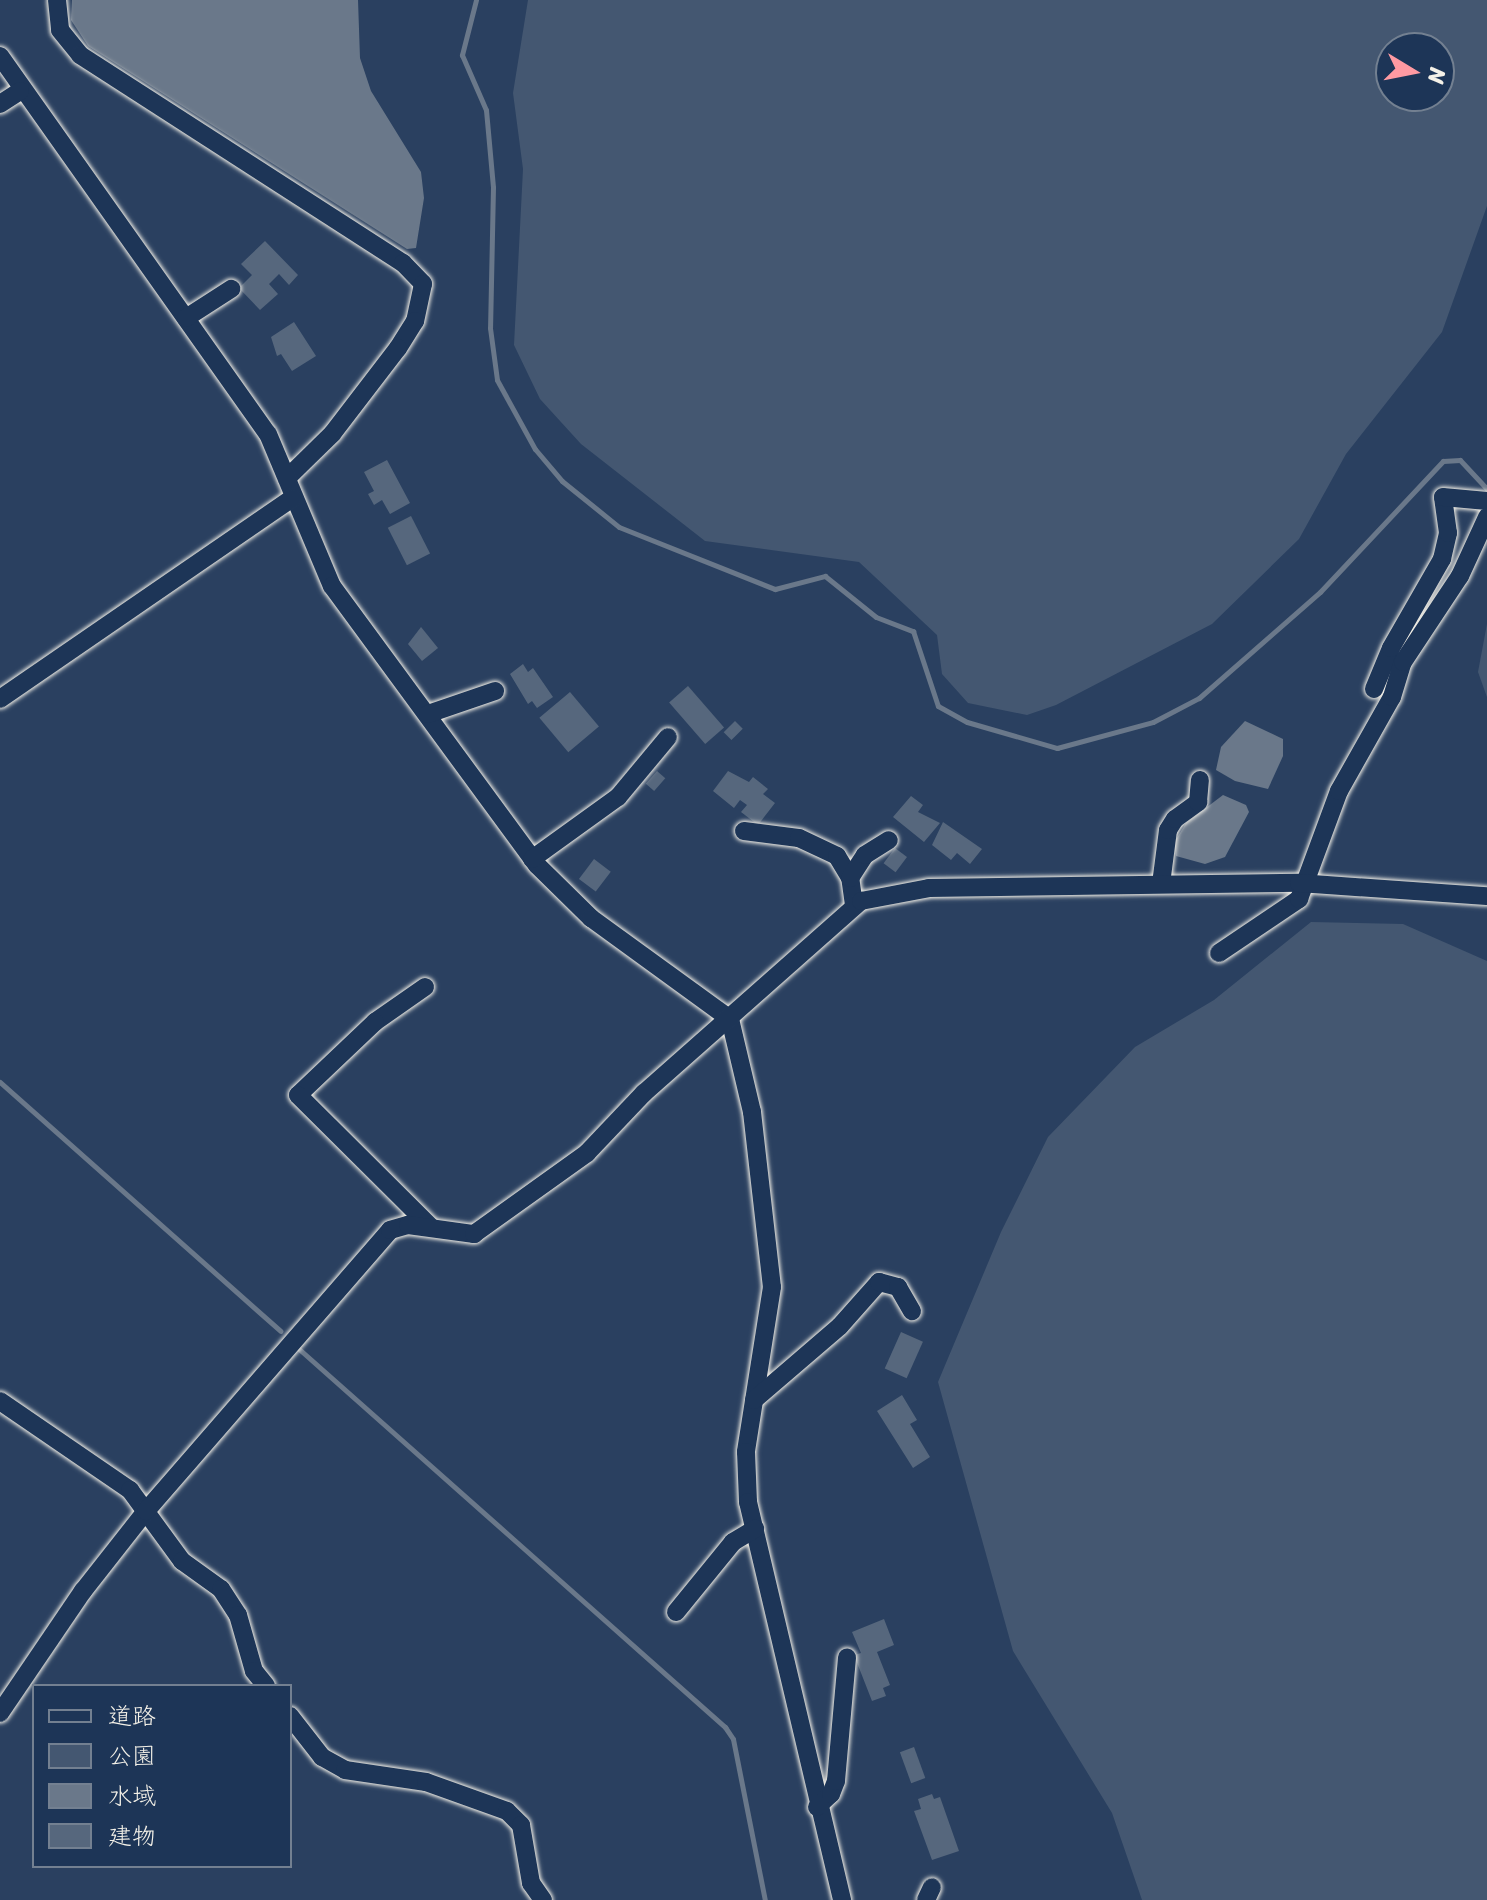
<!DOCTYPE html>
<meta charset="utf-8">
<style>
body{margin:0}
#map{position:relative;width:1487px;height:1900px;overflow:hidden;background:#2a4060;font-family:Sriracha,"Klee One",sans-serif}
div>[style]{position:absolute}
.green>*{inset:0;background:#445771}
.water>*{inset:0;background:#6a788a}
.stream>*{height:5px;margin:-2.5px;padding:0 2.5px;transform-origin:2.5px;border-radius:2.5px;background:#6a788a}
.building>*{inset:0;background:#56677d;transform-origin:0 0}
.roads{filter:drop-shadow(0 0 2px #f4f1e8) drop-shadow(0 0 2px #f4f1e8)}
.minor>*{height:18px;margin:-9px;padding:0 9px;transform-origin:9px;border-radius:9px;background:#1d3557}
span{translate:-50% -50%;white-space:nowrap;text-align:center;line-height:1.15;-webkit-text-stroke:6px #1d3557;paint-order:stroke}
.legend{position:absolute;left:32px;top:1684px;width:260px;height:184px;box-sizing:border-box;background:#1d3557;border:2px solid #738091;margin:0;padding:10px 14px;list-style:none;font-size:24px;color:#f4f1e8}
.legend li{display:flex;align-items:center;gap:16px;height:40px}
.legend b{width:40px;border:2px solid #738091}
.north{position:absolute;left:1375px;top:32px;width:80px;height:80px;box-sizing:border-box;background:#1d3557;border:2px solid #738091;border-radius:50%;rotate:100deg;font-size:22px;font-weight:700;line-height:32px;text-align:center;color:#f4f1e8}
.north::after{content:'';display:block;margin:auto;width:28px;height:36px;background:#ff9aa2;clip-path:polygon(50% 0,100% 100%,50% 72%,0 100%)}
</style>
<div id="map">
<div class="green">
<i style="clip-path:polygon(evenodd,528px 0,1487px 0,1487px 206px,1442px 332px,1346px 454px,1299px 539px,1212px 624px,1056px 705px,1027px 715px,968px 703px,942px 674px,937px 635px,859px 562px,705px 541px,581px 444px,540px 399px,514px 345px,523px 169px,513px 93px,528px 0,1391px 48px,1439px 48px,1439px 96px,1391px 96px,1391px 48px)"></i>
<i style="clip-path:polygon(1487px 624px,1487px 697px,1478px 672px)"></i>
<i style="clip-path:polygon(1311px 922px,1403px 924px,1487px 961px,1487px 1900px,1142px 1900px,1112px 1813px,1013px 1651px,938px 1382px,1001px 1232px,1048px 1137px,1135px 1047px,1214px 1000px)"></i>
</div>
<div class="water">
<i style="clip-path:polygon(72px 0,358px 0,360px 58px,371px 91px,421px 172px,424px 198px,416px 248px,407px 249px,88px 46px,71px 20px)"></i>
<i style="clip-path:polygon(1245px 721px,1283px 739px,1283px 756px,1268px 789px,1235px 781px,1216px 770px,1221px 747px)"></i>
<i style="clip-path:polygon(1223px 795px,1246px 805px,1249px 812px,1225px 857px,1205px 864px,1176px 856px,1174px 843px,1186px 823px)"></i>
</div>
<div class="stream">
<i style="left:476px;top:0;width:57px;rotate:104.3deg"></i>
<i style="left:462px;top:55px;width:60px;rotate:66.4deg"></i>
<i style="left:486px;top:110px;width:77px;rotate:84.8deg"></i>
<i style="left:493px;top:187px;width:141px;rotate:91.2deg"></i>
<i style="left:490px;top:328px;width:52px;rotate:82.3deg"></i>
<i style="left:497px;top:380px;width:79px;rotate:61.2deg"></i>
<i style="left:535px;top:449px;width:42px;rotate:49.8deg"></i>
<i style="left:562px;top:481px;width:73px;rotate:38.9deg"></i>
<i style="left:619px;top:527px;width:168px;rotate:21.7deg"></i>
<i style="left:775px;top:589px;width:52px;rotate:-14.6deg"></i>
<i style="left:825px;top:576px;width:65px;rotate:38.8deg"></i>
<i style="left:876px;top:617px;width:40px;rotate:21deg"></i>
<i style="left:913px;top:631px;width:79px;rotate:71.6deg"></i>
<i style="left:938px;top:706px;width:33px;rotate:29deg"></i>
<i style="left:967px;top:722px;width:94px;rotate:16.1deg"></i>
<i style="left:1057px;top:748px;width:99px;rotate:-15.2deg"></i>
<i style="left:1153px;top:722px;width:52px;rotate:-27.6deg"></i>
<i style="left:1199px;top:698px;width:161px;rotate:-41.2deg"></i>
<i style="left:1320px;top:592px;width:180px;rotate:-46.8deg"></i>
<i style="left:1443px;top:461px;width:17px;rotate:-3deg"></i>
<i style="left:1460px;top:460px;width:40px;rotate:47deg"></i>
<i style="left:0;top:1082px;width:375px;rotate:41.6deg"></i>
<i style="left:299px;top:1349px;width:570px;rotate:41.58deg"></i>
<i style="left:725px;top:1727px;width:14px;rotate:56deg"></i>
<i style="left:733px;top:1739px;width:164px;rotate:78.8deg"></i>
</div>
<div class="building">
<i style="clip-path:polygon(265px 241px,298px 275px,289px 285px,279px 274px,269px 284px,278px 294px,260px 310px,239px 288px,252px 275px,241px 264px)"></i>
<i style="clip-path:polygon(294px 322px,316px 356px,292px 371px,281px 354px,277px 356px,271px 337px)"></i>
<i style="clip-path:polygon(387px 460px,410px 503px,390px 514px,382px 500px,374px 505px,368px 494px,374px 491px,364px 472px)"></i>
<i style="left:411px;top:516px;width:42px;height:26px;rotate:63deg"></i>
<i style="clip-path:polygon(421px 627px,438px 648px,422px 661px,408px 644px)"></i>
<i style="clip-path:polygon(523px 664px,528px 672px,533px 668px,553px 697px,537px 708px,532px 701px,528px 704px,510px 674px)"></i>
<i style="left:688px;top:686px;width:55px;height:25px;rotate:49deg"></i>
<i style="left:570px;top:692px;width:45px;height:40px;rotate:50deg"></i>
<i style="left:735px;top:721px;width:11px;height:16px;rotate:45deg"></i>
<i style="left:657px;top:771px;width:11px;height:17px;rotate:41deg"></i>
<i style="clip-path:polygon(728px 771px,749px 782px,753px 777px,768px 789px,763px 794px,775px 803px,758px 825px,741px 812px,747px 805px,740px 800px,734px 808px,713px 791px)"></i>
<i style="clip-path:polygon(911px 796px,923px 805px,918px 812px,940px 823px,924px 842px,893px 817px)"></i>
<i style="clip-path:polygon(943px 822px,982px 849px,970px 864px,957px 853px,951px 860px,932px 845px)"></i>
<i style="left:895px;top:848px;width:15px;height:19px;rotate:37deg"></i>
<i style="left:594px;top:859px;width:21px;height:25px;rotate:37deg"></i>
<i style="left:901px;top:1332px;width:24px;height:40px;rotate:24deg"></i>
<i style="clip-path:polygon(902px 1395px,917px 1420px,910px 1424px,930px 1457px,913px 1468px,877px 1411px)"></i>
<i style="clip-path:polygon(884px 1619px,894px 1645px,877px 1652px,890px 1685px,883px 1688px,886px 1696px,872px 1701px,854px 1655px,861px 1653px,852px 1632px)"></i>
<i style="left:914px;top:1747px;width:33px;height:15px;rotate:70deg"></i>
<i style="clip-path:polygon(932px 1794px,934px 1799px,940px 1797px,959px 1851px,932px 1860px,914px 1811px,921px 1809px,918px 1799px)"></i>
</div>
<div class="roads">
<div class="minor">
<i style="left:57px;top:0;width:30px;rotate:84deg"></i>
<i style="left:60px;top:30px;width:32px;rotate:51deg"></i>
<i style="left:80px;top:55px;width:384px;rotate:32.8deg"></i>
<i style="left:403px;top:263px;width:29px;rotate:46deg"></i>
<i style="left:423px;top:284px;width:38px;rotate:102deg"></i>
<i style="left:415px;top:321px;width:32px;rotate:122deg"></i>
<i style="left:398px;top:348px;width:108px;rotate:127.5deg"></i>
<i style="left:332px;top:434px;width:63px;rotate:135.6deg"></i>
<i style="left:0;top:56px;width:463px;rotate:54.7deg"></i>
<i style="left:268px;top:434px;width:165px;rotate:67.2deg"></i>
<i style="left:332px;top:586px;width:346px;rotate:53.7deg"></i>
<i style="left:537px;top:865px;width:76px;rotate:44.5deg"></i>
<i style="left:591px;top:918px;width:172px;rotate:36deg"></i>
<i style="left:730px;top:1019px;width:96px;rotate:76.7deg"></i>
<i style="left:752px;top:1112px;width:176px;rotate:83.5deg"></i>
<i style="left:772px;top:1287px;width:167px;rotate:99deg"></i>
<i style="left:746px;top:1452px;width:50px;rotate:87.7deg"></i>
<i style="left:748px;top:1502px;width:409px;rotate:76.7deg"></i>
<i style="left:0;top:104px;width:24px;rotate:-33deg"></i>
<i style="left:186px;top:318px;width:54px;rotate:-32.8deg"></i>
<i style="left:1374px;top:689px;width:44px;rotate:-67.5deg"></i>
<i style="left:1391px;top:648px;width:103px;rotate:-60.2deg"></i>
<i style="left:1442px;top:559px;width:27px;rotate:-77deg"></i>
<i style="left:1448px;top:533px;width:36px;rotate:-98deg"></i>
<i style="left:1443px;top:497px;width:44px;rotate:5.2deg"></i>
<i style="left:0;top:699px;width:355px;rotate:-34.5deg"></i>
<i style="left:428px;top:714px;width:71px;rotate:-18.9deg"></i>
<i style="left:744px;top:831px;width:55px;rotate:7.3deg"></i>
<i style="left:799px;top:838px;width:42px;rotate:25.3deg"></i>
<i style="left:837px;top:856px;width:26px;rotate:59deg"></i>
<i style="left:532px;top:859px;width:106px;rotate:-35.8deg"></i>
<i style="left:618px;top:797px;width:78px;rotate:-50.2deg"></i>
<i style="left:1161px;top:884px;width:54px;rotate:-82.6deg"></i>
<i style="left:1168px;top:830px;width:13px;rotate:-58deg"></i>
<i style="left:1175px;top:819px;width:29px;rotate:-36deg"></i>
<i style="left:1198px;top:802px;width:22px;rotate:-85deg"></i>
<i style="left:854px;top:905px;width:27px;rotate:-98deg"></i>
<i style="left:850px;top:878px;width:27px;rotate:-57deg"></i>
<i style="left:865px;top:855px;width:28px;rotate:-32deg"></i>
<i style="left:1219px;top:953px;width:97px;rotate:-34deg"></i>
<i style="left:1299px;top:899px;width:115px;rotate:-69.7deg"></i>
<i style="left:1339px;top:791px;width:108px;rotate:-60.6deg"></i>
<i style="left:1392px;top:697px;width:37px;rotate:-73deg"></i>
<i style="left:1403px;top:662px;width:103px;rotate:-56.5deg"></i>
<i style="left:1460px;top:576px;width:65px;rotate:-65.4deg"></i>
<i style="left:425px;top:987px;width:61px;rotate:145deg"></i>
<i style="left:375px;top:1022px;width:106px;rotate:136.5deg"></i>
<i style="left:298px;top:1095px;width:187px;rotate:44.8deg"></i>
<i style="left:754px;top:1400px;width:113px;rotate:-40.7deg"></i>
<i style="left:840px;top:1326px;width:59px;rotate:-48.4deg"></i>
<i style="left:879px;top:1282px;width:20px;rotate:15deg"></i>
<i style="left:898px;top:1287px;width:28px;rotate:60deg"></i>
<i style="left:0;top:1401px;width:158px;rotate:34.4deg"></i>
<i style="left:130px;top:1490px;width:88px;rotate:53.8deg"></i>
<i style="left:182px;top:1561px;width:48px;rotate:35.7deg"></i>
<i style="left:221px;top:1589px;width:31px;rotate:57deg"></i>
<i style="left:238px;top:1615px;width:58px;rotate:74.1deg"></i>
<i style="left:254px;top:1671px;width:19px;rotate:51deg"></i>
<i style="left:676px;top:1612px;width:90px;rotate:-50.8deg"></i>
<i style="left:733px;top:1542px;width:26px;rotate:-31deg"></i>
<i style="left:0;top:1713px;width:148px;rotate:-55.8deg"></i>
<i style="left:83px;top:1591px;width:102px;rotate:-51.8deg"></i>
<i style="left:146px;top:1511px;width:372px;rotate:-49deg"></i>
<i style="left:390px;top:1230px;width:19px;rotate:-16deg"></i>
<i style="left:408px;top:1225px;width:67px;rotate:7.8deg"></i>
<i style="left:474px;top:1234px;width:139px;rotate:-35.6deg"></i>
<i style="left:587px;top:1153px;width:83px;rotate:-46.5deg"></i>
<i style="left:644px;top:1093px;width:290px;rotate:-41.5deg"></i>
<i style="left:861px;top:901px;width:69px;rotate:-10.8deg"></i>
<i style="left:929px;top:888px;width:370px;rotate:-0.8deg"></i>
<i style="left:1299px;top:883px;width:188px;rotate:4deg"></i>
<i style="left:290px;top:1716px;width:52px;rotate:52deg"></i>
<i style="left:322px;top:1757px;width:26px;rotate:29deg"></i>
<i style="left:345px;top:1770px;width:82px;rotate:8.4deg"></i>
<i style="left:426px;top:1782px;width:86px;rotate:19.7deg"></i>
<i style="left:507px;top:1811px;width:20px;rotate:45deg"></i>
<i style="left:521px;top:1825px;width:59px;rotate:80.2deg"></i>
<i style="left:531px;top:1883px;width:21px;rotate:55deg"></i>
<i style="left:817px;top:1807px;width:19px;rotate:-43deg"></i>
<i style="left:831px;top:1794px;width:14px;rotate:-69deg"></i>
<i style="left:836px;top:1781px;width:124px;rotate:-84.9deg"></i>
<i style="left:926px;top:1900px;width:14px;rotate:-65deg"></i>
</div>
</div>
<ul class="legend">
<li><b style="height:10px;background:#1d3557"></b>道路</li>
<li><b style="height:22px;background:#445771"></b>公園</li>
<li><b style="height:22px;background:#6a788a"></b>水域</li>
<li><b style="height:22px;background:#56677d"></b>建物</li>
</ul>
<div class="north">N</div>
</div>
